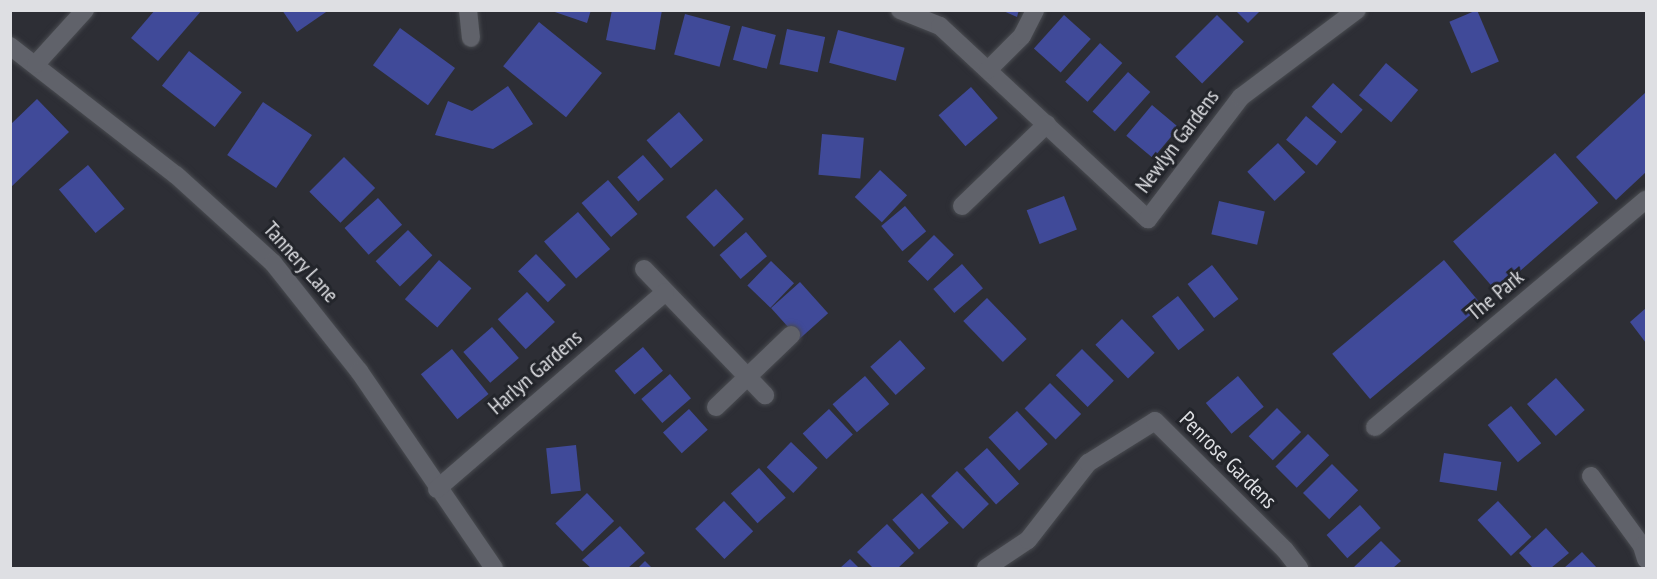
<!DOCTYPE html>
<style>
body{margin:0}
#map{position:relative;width:1657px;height:579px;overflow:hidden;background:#2d2e35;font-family:"PT Sans Narrow",sans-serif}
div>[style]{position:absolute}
.building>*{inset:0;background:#404a99;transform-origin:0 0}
.roads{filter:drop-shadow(0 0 2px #494b50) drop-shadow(0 0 2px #494b50)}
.minor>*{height:18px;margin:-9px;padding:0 9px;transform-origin:9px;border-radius:9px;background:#60626a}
span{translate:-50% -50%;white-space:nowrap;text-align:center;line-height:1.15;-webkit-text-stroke:6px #23252b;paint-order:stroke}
.street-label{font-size:22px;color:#dedfe3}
.frame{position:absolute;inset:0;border:12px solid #dedfe3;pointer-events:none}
</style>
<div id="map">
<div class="building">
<i style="clip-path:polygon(155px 10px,202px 10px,158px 61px,131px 38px)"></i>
<i style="clip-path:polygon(282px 10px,329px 10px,297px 32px)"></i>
<i style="clip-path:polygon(549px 10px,591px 10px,587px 23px)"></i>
<i style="clip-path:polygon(612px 10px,662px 10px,655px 50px,606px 40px)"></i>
<i style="clip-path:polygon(1001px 10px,1019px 10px,1017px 17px)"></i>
<i style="clip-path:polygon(1235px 10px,1261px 10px,1248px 23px)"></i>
<i style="left:1477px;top:10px;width:56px;height:30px;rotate:67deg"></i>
<i style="left:685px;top:14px;width:47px;height:42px;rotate:15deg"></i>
<i style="left:1064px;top:15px;width:36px;height:45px;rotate:42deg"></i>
<i style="left:1217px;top:15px;width:38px;height:59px;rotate:45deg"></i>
<i style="left:539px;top:22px;width:81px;height:57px;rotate:39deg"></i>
<i style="left:742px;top:26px;width:35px;height:35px;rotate:15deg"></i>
<i style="left:400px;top:28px;width:68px;height:46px;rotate:36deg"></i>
<i style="left:787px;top:29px;width:39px;height:36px;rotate:12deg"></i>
<i style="left:838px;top:30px;width:69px;height:34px;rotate:15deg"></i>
<i style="left:1100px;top:43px;width:30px;height:52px;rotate:42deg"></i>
<i style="left:189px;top:51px;width:67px;height:44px;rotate:38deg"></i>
<i style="left:1386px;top:63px;width:42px;height:42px;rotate:40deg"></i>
<i style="left:1128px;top:72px;width:30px;height:53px;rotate:42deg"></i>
<i style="left:1333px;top:83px;width:40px;height:32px;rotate:42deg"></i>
<i style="clip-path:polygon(508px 86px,533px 124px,493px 149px,435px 135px,448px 101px,472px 111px)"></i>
<i style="left:971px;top:87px;width:41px;height:43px;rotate:49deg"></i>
<i style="clip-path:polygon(1646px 92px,1646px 172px,1616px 200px,1576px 157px)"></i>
<i style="clip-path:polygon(37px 99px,69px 132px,10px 188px,10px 125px)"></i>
<i style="left:263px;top:102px;width:59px;height:64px;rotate:34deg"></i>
<i style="left:1152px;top:105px;width:35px;height:40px;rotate:40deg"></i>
<i style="left:679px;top:112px;width:37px;height:43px;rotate:49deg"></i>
<i style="left:1306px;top:116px;width:40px;height:31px;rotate:40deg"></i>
<i style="left:822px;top:134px;width:42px;height:41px;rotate:5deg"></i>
<i style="left:1278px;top:143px;width:40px;height:42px;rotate:47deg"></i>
<i style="left:1555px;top:153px;width:66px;height:135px;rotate:49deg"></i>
<i style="left:643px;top:155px;width:32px;height:34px;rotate:49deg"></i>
<i style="left:344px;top:157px;width:44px;height:49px;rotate:45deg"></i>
<i style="left:88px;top:165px;width:57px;height:38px;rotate:50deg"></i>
<i style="left:880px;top:170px;width:37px;height:37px;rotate:43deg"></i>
<i style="left:608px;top:180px;width:45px;height:35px;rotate:49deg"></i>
<i style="left:716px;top:189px;width:41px;height:41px;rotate:47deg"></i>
<i style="left:1064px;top:196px;width:36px;height:40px;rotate:69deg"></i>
<i style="left:378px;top:198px;width:36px;height:45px;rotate:48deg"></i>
<i style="left:1219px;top:201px;width:47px;height:34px;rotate:13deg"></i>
<i style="left:905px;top:206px;width:33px;height:31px;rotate:50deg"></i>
<i style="left:578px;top:212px;width:49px;height:45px;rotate:49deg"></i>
<i style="left:408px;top:230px;width:35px;height:45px;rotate:46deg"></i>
<i style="left:746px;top:232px;width:32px;height:35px;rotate:49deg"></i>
<i style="left:934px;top:235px;width:28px;height:37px;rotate:45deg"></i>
<i style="left:536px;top:254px;width:43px;height:25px;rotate:46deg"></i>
<i style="left:439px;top:260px;width:43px;height:52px;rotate:41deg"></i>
<i style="left:1444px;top:260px;width:59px;height:146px;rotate:50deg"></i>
<i style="left:771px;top:261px;width:32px;height:34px;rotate:44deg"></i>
<i style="left:962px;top:264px;width:32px;height:38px;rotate:49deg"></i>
<i style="left:1212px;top:265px;width:43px;height:31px;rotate:52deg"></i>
<i style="left:800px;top:282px;width:42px;height:39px;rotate:48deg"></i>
<i style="left:527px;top:292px;width:41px;height:40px;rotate:47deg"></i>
<i style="left:1178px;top:296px;width:43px;height:33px;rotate:52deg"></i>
<i style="left:987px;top:298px;width:57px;height:33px;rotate:46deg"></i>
<i style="clip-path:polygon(1646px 308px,1646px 343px,1630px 322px)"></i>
<i style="left:1122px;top:319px;width:47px;height:37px;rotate:46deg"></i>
<i style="left:492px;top:327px;width:41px;height:38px;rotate:49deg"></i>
<i style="left:900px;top:340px;width:38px;height:40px;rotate:48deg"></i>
<i style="left:643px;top:347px;width:31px;height:37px;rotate:50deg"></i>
<i style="left:452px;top:349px;width:58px;height:40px;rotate:51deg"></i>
<i style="left:1082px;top:349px;width:45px;height:37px;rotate:45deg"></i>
<i style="left:670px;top:374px;width:32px;height:38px;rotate:49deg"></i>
<i style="left:865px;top:376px;width:37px;height:43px;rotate:49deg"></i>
<i style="left:1238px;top:376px;width:40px;height:42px;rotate:50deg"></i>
<i style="left:1556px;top:378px;width:43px;height:39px;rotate:48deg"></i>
<i style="left:1050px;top:383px;width:44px;height:36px;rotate:45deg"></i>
<i style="left:1511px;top:406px;width:48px;height:30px;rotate:51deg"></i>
<i style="left:1277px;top:408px;width:34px;height:40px;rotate:45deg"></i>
<i style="left:689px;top:409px;width:28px;height:35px;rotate:48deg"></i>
<i style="left:829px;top:409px;width:35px;height:36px;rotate:47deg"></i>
<i style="left:1017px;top:411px;width:45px;height:39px;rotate:47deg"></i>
<i style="left:1308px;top:434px;width:30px;height:46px;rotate:45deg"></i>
<i style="left:791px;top:442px;width:37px;height:35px;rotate:44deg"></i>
<i style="left:576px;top:445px;width:46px;height:30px;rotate:84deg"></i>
<i style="left:987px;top:448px;width:48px;height:31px;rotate:48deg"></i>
<i style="left:1444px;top:453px;width:58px;height:29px;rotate:9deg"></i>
<i style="left:1332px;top:464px;width:37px;height:41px;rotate:45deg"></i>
<i style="left:759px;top:468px;width:40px;height:38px;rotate:48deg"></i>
<i style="left:957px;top:471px;width:46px;height:36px;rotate:46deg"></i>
<i style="left:587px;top:493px;width:39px;height:44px;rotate:46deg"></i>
<i style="left:922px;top:493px;width:40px;height:40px;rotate:48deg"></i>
<i style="left:724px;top:501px;width:42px;height:40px;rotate:46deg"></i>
<i style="left:1498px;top:501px;width:49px;height:28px;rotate:47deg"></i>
<i style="left:1360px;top:505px;width:31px;height:45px;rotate:48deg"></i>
<i style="clip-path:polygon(887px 524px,914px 553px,898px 568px,873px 568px,857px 552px)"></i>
<i style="clip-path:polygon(620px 526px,645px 553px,628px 568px,591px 568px,582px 560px)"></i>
<i style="clip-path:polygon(1546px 528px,1569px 553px,1551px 568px,1533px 568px,1519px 553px)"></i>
<i style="clip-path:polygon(1381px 541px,1401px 561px,1393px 568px,1353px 568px)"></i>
<i style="clip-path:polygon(1582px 552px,1597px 568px,1564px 568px)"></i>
<i style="clip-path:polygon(850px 559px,859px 568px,840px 568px)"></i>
<i style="clip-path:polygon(645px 561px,652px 568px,638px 568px)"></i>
</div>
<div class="roads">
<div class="minor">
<i style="left:468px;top:10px;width:28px;rotate:84deg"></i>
<i style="left:900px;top:10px;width:43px;rotate:21.8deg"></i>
<i style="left:940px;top:26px;width:284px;rotate:42.9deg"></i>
<i style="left:1148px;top:219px;width:153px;rotate:-52.7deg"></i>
<i style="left:1241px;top:97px;width:145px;rotate:-36.9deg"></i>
<i style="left:10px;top:46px;width:210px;rotate:37.9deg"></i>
<i style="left:176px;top:175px;width:131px;rotate:42.2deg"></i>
<i style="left:273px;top:263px;width:138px;rotate:51.5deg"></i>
<i style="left:359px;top:371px;width:239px;rotate:55.6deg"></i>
<i style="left:36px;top:64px;width:73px;rotate:-47.8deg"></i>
<i style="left:988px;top:70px;width:48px;rotate:-45deg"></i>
<i style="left:1022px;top:36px;width:29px;rotate:-63deg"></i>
<i style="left:962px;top:206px;width:118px;rotate:-44deg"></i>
<i style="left:644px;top:269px;width:175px;rotate:46.2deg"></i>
<i style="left:716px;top:407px;width:104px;rotate:-43.8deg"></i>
<i style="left:1375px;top:427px;width:354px;rotate:-40deg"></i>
<i style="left:1591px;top:476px;width:87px;rotate:53.9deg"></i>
<i style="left:1642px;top:546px;width:14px;rotate:73deg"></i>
<i style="left:437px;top:489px;width:301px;rotate:-40.8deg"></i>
<i style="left:986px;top:568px;width:50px;rotate:-33.7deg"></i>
<i style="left:1028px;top:540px;width:98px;rotate:-52.1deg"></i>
<i style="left:1088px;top:463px;width:79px;rotate:-32.1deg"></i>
<i style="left:1155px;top:421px;width:183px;rotate:44.8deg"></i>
<i style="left:1285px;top:550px;width:23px;rotate:52deg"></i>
</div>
</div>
<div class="street-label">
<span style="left:1177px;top:141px;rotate:-53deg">Newlyn Gardens</span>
<span style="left:301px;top:262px;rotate:48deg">Tannery Lane</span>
<span style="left:1495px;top:295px;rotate:-40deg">The Park</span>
<span style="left:535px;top:372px;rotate:-41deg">Harlyn Gardens</span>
<span style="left:1228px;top:460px;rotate:45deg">Penrose Gardens</span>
</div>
<div class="frame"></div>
</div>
